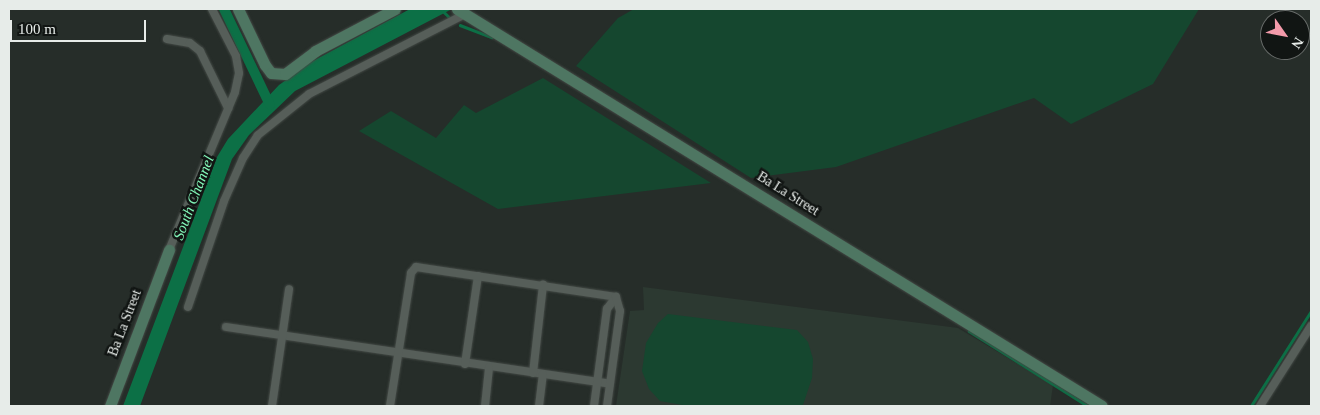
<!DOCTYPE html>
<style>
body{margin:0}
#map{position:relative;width:1320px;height:415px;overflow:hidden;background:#262d29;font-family:"Times New Roman",serif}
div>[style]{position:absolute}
.built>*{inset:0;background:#2c3931}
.green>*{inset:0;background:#15472f}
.water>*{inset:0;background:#0c7046}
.stream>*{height:2.5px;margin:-1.25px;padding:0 1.25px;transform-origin:1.25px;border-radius:1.25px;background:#0c7046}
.canal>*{height:10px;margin:-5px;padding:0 5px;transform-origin:5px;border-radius:5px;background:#0c7046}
.roads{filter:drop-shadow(0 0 1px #434945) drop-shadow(0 0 1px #434945)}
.street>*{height:8px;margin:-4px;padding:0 4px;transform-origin:4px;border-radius:4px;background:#565e59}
.secondary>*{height:11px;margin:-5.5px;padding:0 5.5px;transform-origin:5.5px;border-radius:5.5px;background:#4e7662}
span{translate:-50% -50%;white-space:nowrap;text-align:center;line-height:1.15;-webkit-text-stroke:5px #111513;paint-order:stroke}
.street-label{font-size:14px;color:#e7ece9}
.water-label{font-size:15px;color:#83f7b9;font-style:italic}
.frame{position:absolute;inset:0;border:10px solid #e7ece9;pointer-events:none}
.north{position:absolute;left:1260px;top:10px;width:50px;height:50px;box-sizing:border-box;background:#111513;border:1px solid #676b69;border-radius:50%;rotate:123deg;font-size:14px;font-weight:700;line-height:20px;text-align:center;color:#e7ece9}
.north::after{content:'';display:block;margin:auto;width:18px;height:22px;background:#f39aaa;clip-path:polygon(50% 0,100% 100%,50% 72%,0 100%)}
.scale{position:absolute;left:10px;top:20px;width:136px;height:22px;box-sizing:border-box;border:2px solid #e7ece9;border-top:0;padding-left:6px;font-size:15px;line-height:18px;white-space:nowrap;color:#e7ece9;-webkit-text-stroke:4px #111513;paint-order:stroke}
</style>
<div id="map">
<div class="built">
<i style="clip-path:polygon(643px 287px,958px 328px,1053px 385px,1050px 406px,616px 406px,630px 311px,644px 310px)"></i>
</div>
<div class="green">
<i style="clip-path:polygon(634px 9px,1199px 9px,1153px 84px,1071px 124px,1034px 98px,836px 167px,751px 178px,576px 66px,618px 18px)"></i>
<i style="clip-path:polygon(543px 78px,711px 183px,498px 209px,359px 131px,391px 111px,436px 138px,464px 105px,476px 113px)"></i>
<i style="clip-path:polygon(668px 314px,797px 330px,808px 342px,813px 359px,812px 378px,803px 405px,688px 406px,660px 401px,649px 389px,642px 371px,646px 343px,658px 323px)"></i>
</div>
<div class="water">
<i style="clip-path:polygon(410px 9px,452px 9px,295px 91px,249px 135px,232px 159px,140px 406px,123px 406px,217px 157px,228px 139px,279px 85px,311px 62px)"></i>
</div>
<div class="stream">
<i style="left:441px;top:9px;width:11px;rotate:45deg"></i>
<i style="left:460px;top:25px;width:34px;rotate:21deg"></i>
<i style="left:969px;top:331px;width:141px;rotate:32.2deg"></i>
<i style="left:1251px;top:406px;width:112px;rotate:-57.7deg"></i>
</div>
<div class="canal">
<i style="left:224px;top:9px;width:106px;rotate:64.4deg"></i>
</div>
<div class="roads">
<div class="street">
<i style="left:167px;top:39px;width:23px;rotate:10deg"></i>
<i style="left:190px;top:43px;width:13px;rotate:39deg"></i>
<i style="left:200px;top:51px;width:64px;rotate:63.8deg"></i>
<i style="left:169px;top:250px;width:171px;rotate:-67.3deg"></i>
<i style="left:235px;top:92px;width:19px;rotate:-78deg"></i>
<i style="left:239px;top:73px;width:17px;rotate:-100deg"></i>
<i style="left:236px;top:56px;width:53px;rotate:-117.1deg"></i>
<i style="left:188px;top:307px;width:112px;rotate:-71.2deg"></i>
<i style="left:224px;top:201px;width:47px;rotate:-66.2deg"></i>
<i style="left:243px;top:158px;width:27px;rotate:-57deg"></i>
<i style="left:258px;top:135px;width:65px;rotate:-38.8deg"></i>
<i style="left:309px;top:94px;width:175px;rotate:-27.1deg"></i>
<i style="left:226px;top:327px;width:388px;rotate:8.4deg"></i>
<i style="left:465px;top:364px;width:89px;rotate:-81.6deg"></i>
<i style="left:533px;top:373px;width:89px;rotate:-83.5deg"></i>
<i style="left:272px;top:406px;width:118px;rotate:-81.7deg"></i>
<i style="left:390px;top:406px;width:135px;rotate:-81deg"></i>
<i style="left:411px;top:273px;width:8px;rotate:-50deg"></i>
<i style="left:416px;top:267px;width:202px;rotate:8.5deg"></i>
<i style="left:485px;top:406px;width:39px;rotate:-84deg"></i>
<i style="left:539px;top:406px;width:32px;rotate:-83deg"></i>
<i style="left:594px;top:406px;width:98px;rotate:-82.4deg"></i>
<i style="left:607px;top:309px;width:15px;rotate:-53deg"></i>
<i style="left:607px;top:406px;width:96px;rotate:-82.2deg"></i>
<i style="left:620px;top:311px;width:15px;rotate:-106deg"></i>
<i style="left:1260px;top:406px;width:95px;rotate:-57.5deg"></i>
</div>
<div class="secondary">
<i style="left:238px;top:9px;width:62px;rotate:64.3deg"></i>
<i style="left:265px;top:65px;width:10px;rotate:53deg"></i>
<i style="left:271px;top:73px;width:14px;rotate:4deg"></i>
<i style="left:285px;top:74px;width:38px;rotate:-37deg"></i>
<i style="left:315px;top:51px;width:90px;rotate:-27.7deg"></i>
<i style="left:457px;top:9px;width:757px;rotate:31.61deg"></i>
<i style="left:110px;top:406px;width:167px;rotate:-69.3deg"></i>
</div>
</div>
<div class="street-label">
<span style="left:788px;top:194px;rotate:32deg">Ba La Street</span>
<span style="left:125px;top:323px;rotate:-69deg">Ba La Street</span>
</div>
<div class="water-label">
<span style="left:194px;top:198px;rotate:-69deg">South Channel</span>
</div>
<div class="frame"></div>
<div class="north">N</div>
<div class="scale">100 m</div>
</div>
